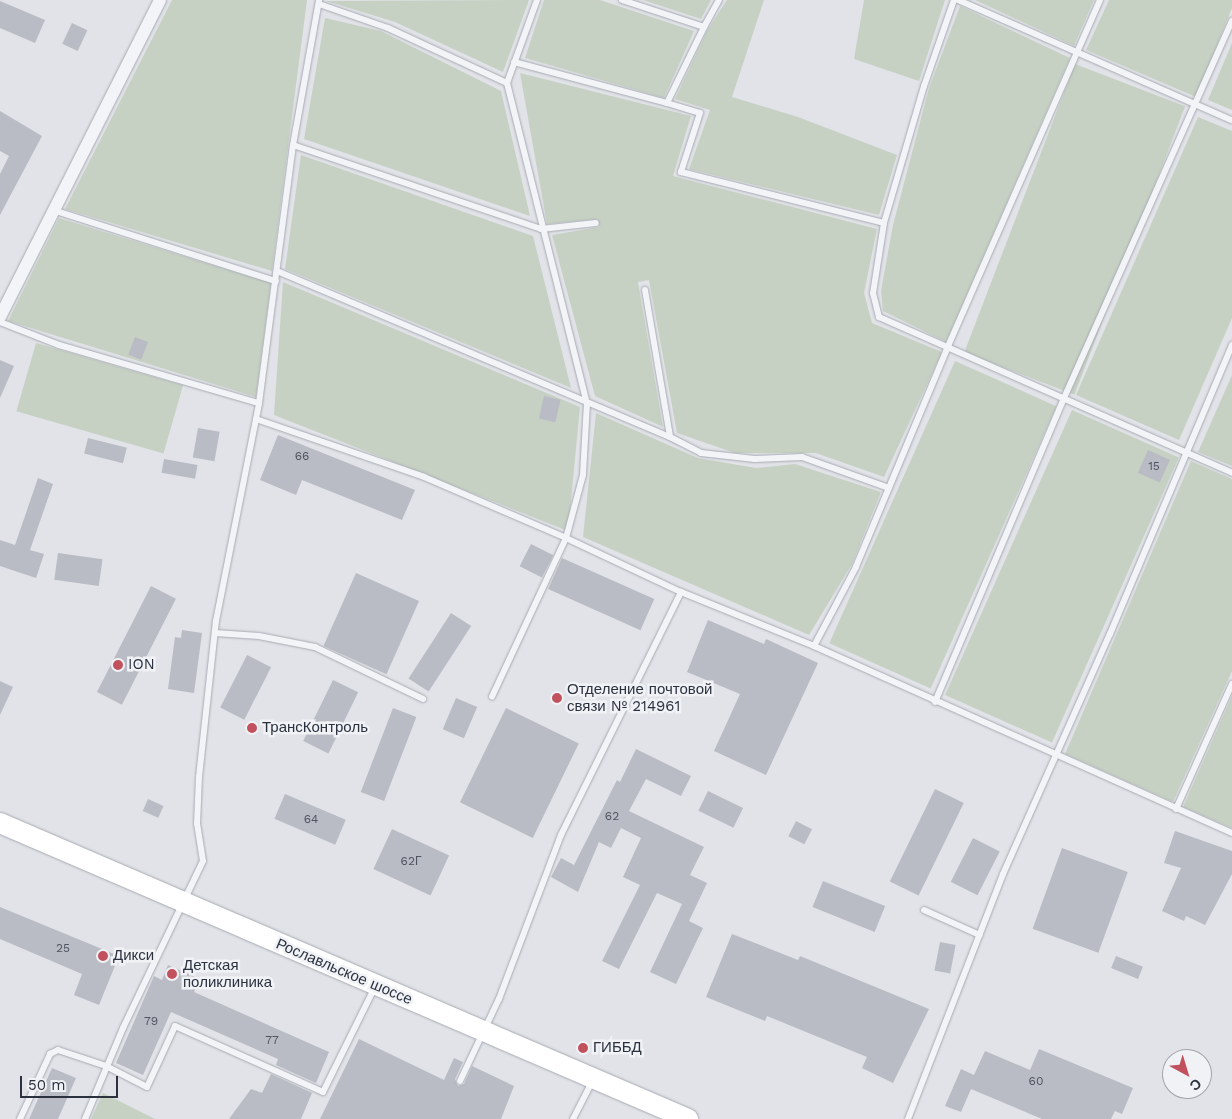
<!DOCTYPE html>
<meta charset="utf-8">
<style>
body{margin:0}
#map{position:relative;width:1232px;height:1119px;overflow:hidden;background:#e1e3e8;font-family:"Work Sans",sans-serif}
div>[style]{position:absolute}
.green>*{inset:0;background:#c6d1c3;transform-origin:0 0}
.building>*{inset:0;background:#b9bcc4;transform-origin:0 0}
.roads{filter:drop-shadow(0 0 1px #a7aab2) drop-shadow(0 0 1px #a7aab2)}
.lane>*{height:6px;margin:-3px;padding:0 3px;transform-origin:3px;border-radius:3px;background:#f3f4f7}
.street>*{height:12px;margin:-6px;padding:0 6px;transform-origin:6px;border-radius:6px;background:#f3f4f7}
.primary>*{height:20px;margin:-10px;padding:0 10px;transform-origin:10px;border-radius:10px;background:#fff}
.dots>*{width:14px;height:14px;translate:-50% -50%;box-sizing:border-box;border:2px solid #f0f2f6;border-radius:50%}
span{translate:-50% -50%;white-space:nowrap;text-align:center;line-height:1.15;-webkit-text-stroke:5px #f0f2f6;paint-order:stroke}
.number-label{font-size:12px;color:#4e5460}
.number-label span{-webkit-text-stroke-width:0}
.poi-label{font-size:15px;color:#2b313e}
.left{translate:0 -50%;text-align:left}
.street-label{font-size:15px;color:#2b313e}
.north{position:absolute;left:1162px;top:1049px;width:50px;height:50px;box-sizing:border-box;background:#f0f2f6;border:1px solid #a1a5ac;border-radius:50%;rotate:141deg;font-size:14px;font-weight:700;line-height:20px;text-align:center;color:#2b313e}
.north::after{content:'';display:block;margin:auto;width:18px;height:22px;background:#c1525d;clip-path:polygon(50% 0,100% 100%,50% 72%,0 100%)}
.scale{position:absolute;left:20px;top:1076px;width:98px;height:22px;box-sizing:border-box;border:2px solid #2b313e;border-top:0;padding-left:6px;font-size:15px;line-height:18px;white-space:nowrap;color:#2b313e;-webkit-text-stroke:4px #f0f2f6;paint-order:stroke}
</style>
<div id="map">
<div class="green">
<i style="clip-path:polygon(172px 0,307px 0,272px 271px,65px 209px)"></i>
<i style="clip-path:polygon(529px 0,503px 72px,395px 22px,326px 1px)"></i>
<i style="clip-path:polygon(544px 0,600px 0,694px 31px,664px 98px,525px 58px)"></i>
<i style="clip-path:polygon(643px 0,711px 0,701px 19px)"></i>
<i style="clip-path:polygon(727px 0,764px 0,732px 97px,798px 117px,897px 155px,879px 215px,689px 169px,710px 110px,675px 99px,708px 29px)"></i>
<i style="clip-path:polygon(864px 0,945px 0,919px 81px,854px 59px)"></i>
<i style="clip-path:polygon(975px 0,1094px 0,1074px 46px)"></i>
<i style="clip-path:polygon(1109px 0,1232px 0,1232px 8px,1196px 97px,1086px 50px)"></i>
<i style="clip-path:polygon(960px 6px,1070px 58px,946px 342px,883px 311px,881px 291px,893px 225px,929px 88px)"></i>
<i style="clip-path:polygon(325px 18px,381px 31px,501px 91px,530px 216px,304px 139px)"></i>
<i style="clip-path:polygon(1232px 43px,1232px 110px,1208px 100px)"></i>
<i style="left:1075px;top:64px;width:118px;height:309px;rotate:21deg"></i>
<i style="clip-path:polygon(520px 73px,691px 116px,673px 176px,877px 229px,864px 293px,872px 323px,942px 352px,884px 477px,816px 453px,735px 453px,677px 433px,649px 280px,638px 282px,663px 427px,595px 396px,552px 235px,599px 227px,598px 219px,547px 224px)"></i>
<i style="clip-path:polygon(1198px 117px,1232px 131px,1232px 318px,1179px 440px,1076px 395px)"></i>
<i style="clip-path:polygon(301px 155px,533px 236px,571px 388px,285px 269px)"></i>
<i style="clip-path:polygon(59px 218px,271px 283px,256px 397px,8px 321px)"></i>
<i style="clip-path:polygon(283px 282px,580px 407px,568px 531px,274px 415px)"></i>
<i style="left:36px;top:343px;width:153px;height:71px;rotate:16deg"></i>
<i style="left:955px;top:361px;width:111px;height:309px;rotate:24deg"></i>
<i style="clip-path:polygon(1232px 375px,1232px 466px,1198px 452px)"></i>
<i style="left:1072px;top:410px;width:117px;height:312px;rotate:24deg"></i>
<i style="clip-path:polygon(596px 413px,698px 458px,756px 468px,795px 464px,881px 492px,852px 564px,809px 635px,583px 537px)"></i>
<i style="clip-path:polygon(1191px 461px,1232px 479px,1232px 671px,1173px 802px,1065px 754px)"></i>
<i style="clip-path:polygon(1232px 696px,1232px 828px,1183px 807px)"></i>
<i style="clip-path:polygon(103px 1093px,155px 1119px,91px 1119px)"></i>
</div>
<div class="building">
<i style="clip-path:polygon(0 1px,45px 20px,35px 43px,0 28px)"></i>
<i style="left:72px;top:23px;width:17px;height:23px;rotate:25deg"></i>
<i style="clip-path:polygon(0 111px,42px 136px,0 215px,0 174px,9px 156px,0 151px)"></i>
<i style="left:135px;top:337px;width:14px;height:19px;rotate:21deg"></i>
<i style="clip-path:polygon(0 360px,14px 366px,0 398px)"></i>
<i style="left:544px;top:396px;width:17px;height:23px;rotate:13deg"></i>
<i style="left:198px;top:428px;width:22px;height:30px;rotate:10deg"></i>
<i style="clip-path:polygon(278px 435px,415px 490px,402px 520px,302px 480px,296px 495px,260px 480px)"></i>
<i style="left:88px;top:438px;width:40px;height:16px;rotate:14deg"></i>
<i style="left:1148px;top:450px;width:24px;height:25px;rotate:24deg"></i>
<i style="left:164px;top:459px;width:34px;height:14px;rotate:10deg"></i>
<i style="clip-path:polygon(38px 478px,53px 484px,30px 550px,44px 554px,36px 578px,0 566px,0 540px,15px 545px)"></i>
<i style="left:531px;top:544px;width:25px;height:25px;rotate:27deg"></i>
<i style="left:58px;top:553px;width:45px;height:27px;rotate:8deg"></i>
<i style="left:562px;top:558px;width:101px;height:34px;rotate:24deg"></i>
<i style="left:356px;top:573px;width:69px;height:80px;rotate:24deg"></i>
<i style="left:151px;top:586px;width:28px;height:119px;rotate:27deg"></i>
<i style="left:451px;top:613px;width:24px;height:78px;rotate:33deg"></i>
<i style="clip-path:polygon(708px 620px,764px 644px,766px 639px,818px 663px,766px 775px,714px 751px,740px 694px,687px 672px)"></i>
<i style="clip-path:polygon(182px 630px,202px 633px,194px 693px,168px 689px,175px 637px,181px 638px)"></i>
<i style="left:247px;top:655px;width:27px;height:59px;rotate:27deg"></i>
<i style="left:333px;top:680px;width:28px;height:68px;rotate:26deg"></i>
<i style="clip-path:polygon(0 681px,13px 687px,0 715px)"></i>
<i style="left:456px;top:698px;width:23px;height:34px;rotate:23deg"></i>
<i style="left:393px;top:708px;width:25px;height:90px;rotate:21deg"></i>
<i style="left:506px;top:708px;width:81px;height:105px;rotate:26deg"></i>
<i style="clip-path:polygon(636px 749px,691px 776px,681px 796px,646px 779px,629px 811px,704px 847px,690px 875px,707px 883px,689px 921px,703px 928px,676px 984px,650px 972px,682px 904px,657px 893px,619px 969px,602px 961px,640px 885px,623px 877px,641px 838px,621px 828px,611px 848px,599px 842px,578px 892px,551px 877px,561px 858px,574px 865px,617px 780px,620px 782px)"></i>
<i style="left:935px;top:789px;width:32px;height:103px;rotate:26deg"></i>
<i style="left:708px;top:791px;width:39px;height:22px;rotate:26deg"></i>
<i style="left:285px;top:794px;width:66px;height:27px;rotate:23deg"></i>
<i style="left:148px;top:799px;width:17px;height:13px;rotate:24deg"></i>
<i style="left:796px;top:821px;width:18px;height:17px;rotate:27deg"></i>
<i style="left:392px;top:829px;width:63px;height:44px;rotate:25deg"></i>
<i style="clip-path:polygon(1175px 831px,1232px 851px,1232px 874px,1205px 925px,1186px 916px,1184px 921px,1162px 911px,1181px 868px,1164px 863px)"></i>
<i style="left:973px;top:838px;width:30px;height:49px;rotate:27deg"></i>
<i style="left:1062px;top:848px;width:70px;height:86px;rotate:20deg"></i>
<i style="left:823px;top:881px;width:67px;height:28px;rotate:22deg"></i>
<i style="clip-path:polygon(0 907px,119px 956px,99px 1005px,74px 995px,82px 974px,0 939px)"></i>
<i style="clip-path:polygon(732px 934px,798px 960px,800px 956px,929px 1009px,893px 1083px,862px 1068px,867px 1057px,767px 1016px,765px 1021px,706px 997px)"></i>
<i style="left:940px;top:942px;width:16px;height:29px;rotate:11deg"></i>
<i style="left:1116px;top:956px;width:29px;height:13px;rotate:22deg"></i>
<i style="clip-path:polygon(168px 965px,200px 979px,194px 992px,329px 1052px,316px 1083px,276px 1065px,278px 1059px,171px 1012px,143px 1075px,116px 1063px,154px 976px,162px 980px)"></i>
<i style="clip-path:polygon(359px 1039px,444px 1080px,454px 1058px,463px 1062px,455px 1079px,458px 1086px,464px 1084px,472px 1066px,514px 1086px,501px 1119px,320px 1119px)"></i>
<i style="clip-path:polygon(1039px 1049px,1133px 1088px,1122px 1114px,1115px 1111px,1111px 1119px,1042px 1119px,971px 1089px,961px 1112px,945px 1106px,961px 1069px,974px 1075px,985px 1051px,1030px 1070px)"></i>
<i style="clip-path:polygon(52px 1068px,76px 1078px,58px 1119px,29px 1119px)"></i>
<i style="clip-path:polygon(271px 1074px,312px 1093px,301px 1119px,229px 1119px,251px 1089px,262px 1093px)"></i>
</div>
<div class="roads">
<div class="lane">
<i style="left:622px;top:0;width:86px;rotate:18.2deg"></i>
<i style="left:704px;top:27px;width:31px;rotate:-61deg"></i>
<i style="left:954px;top:0;width:91px;rotate:109.2deg"></i>
<i style="left:924px;top:86px;width:143px;rotate:106.3deg"></i>
<i style="left:884px;top:223px;width:71px;rotate:98.9deg"></i>
<i style="left:873px;top:293px;width:25px;rotate:76deg"></i>
<i style="left:879px;top:317px;width:386px;rotate:23.8deg"></i>
<i style="left:958px;top:0;width:299px;rotate:23.7deg"></i>
<i style="left:1100px;top:0;width:381px;rotate:113.7deg"></i>
<i style="left:947px;top:349px;width:236px;rotate:112.7deg"></i>
<i style="left:856px;top:567px;width:89px;rotate:118deg"></i>
<i style="left:814px;top:646px;width:458px;rotate:24.1deg"></i>
<i style="left:319px;top:4px;width:73px;rotate:19.2deg"></i>
<i style="left:388px;top:28px;width:131px;rotate:24.8deg"></i>
<i style="left:507px;top:83px;width:330px;rotate:76deg"></i>
<i style="left:587px;top:403px;width:72px;rotate:93.2deg"></i>
<i style="left:583px;top:475px;width:65px;rotate:105.1deg"></i>
<i style="left:566px;top:538px;width:175px;rotate:115deg"></i>
<i style="left:514px;top:62px;width:158px;rotate:15deg"></i>
<i style="left:667px;top:103px;width:85px;rotate:-64deg"></i>
<i style="left:507px;top:83px;width:88px;rotate:-70.1deg"></i>
<i style="left:667px;top:103px;width:34px;rotate:17deg"></i>
<i style="left:700px;top:113px;width:62px;rotate:107.9deg"></i>
<i style="left:681px;top:172px;width:209px;rotate:14.1deg"></i>
<i style="left:293px;top:145px;width:262px;rotate:18.7deg"></i>
<i style="left:541px;top:229px;width:55px;rotate:-6.2deg"></i>
<i style="left:53px;top:210px;width:234px;rotate:17.7deg"></i>
<i style="left:277px;top:271px;width:427px;rotate:22.9deg"></i>
<i style="left:670px;top:437px;width:35px;rotate:27deg"></i>
<i style="left:701px;top:453px;width:54px;rotate:6.3deg"></i>
<i style="left:755px;top:459px;width:47px;rotate:-2.4deg"></i>
<i style="left:802px;top:457px;width:92px;rotate:19.6deg"></i>
<i style="left:645px;top:290px;width:149px;rotate:80.3deg"></i>
<i style="left:0;top:322px;width:63px;rotate:21.3deg"></i>
<i style="left:59px;top:345px;width:208px;rotate:16.2deg"></i>
<i style="left:256px;top:419px;width:178px;rotate:19deg"></i>
<i style="left:424px;top:477px;width:155px;rotate:23.2deg"></i>
<i style="left:566px;top:538px;width:127px;rotate:25.2deg"></i>
<i style="left:681px;top:592px;width:144px;rotate:22.1deg"></i>
<i style="left:215px;top:633px;width:44px;rotate:3.9deg"></i>
<i style="left:259px;top:636px;width:57px;rotate:11.1deg"></i>
<i style="left:315px;top:647px;width:120px;rotate:25.7deg"></i>
<i style="left:935px;top:702px;width:330px;rotate:-67deg"></i>
<i style="left:1064px;top:398px;width:413px;rotate:-66deg"></i>
<i style="left:1176px;top:809px;width:137px;rotate:-65.9deg"></i>
<i style="left:924px;top:910px;width:61px;rotate:24.1deg"></i>
<i style="left:460px;top:1081px;width:91px;rotate:-64.6deg"></i>
<i style="left:499px;top:999px;width:175px;rotate:-69.3deg"></i>
<i style="left:561px;top:835px;width:271px;rotate:-63.7deg"></i>
<i style="left:20px;top:1119px;width:72px;rotate:-65.2deg"></i>
<i style="left:50px;top:1054px;width:9px;rotate:-27deg"></i>
<i style="left:58px;top:1050px;width:51px;rotate:18.4deg"></i>
<i style="left:106px;top:1066px;width:46px;rotate:27.1deg"></i>
<i style="left:147px;top:1087px;width:67px;rotate:-65.3deg"></i>
<i style="left:175px;top:1026px;width:162px;rotate:24deg"></i>
<i style="left:323px;top:1092px;width:117px;rotate:-63.7deg"></i>
<i style="left:85px;top:1119px;width:99px;rotate:-67.3deg"></i>
<i style="left:123px;top:1028px;width:185px;rotate:-64.4deg"></i>
<i style="left:203px;top:861px;width:37px;rotate:-99deg"></i>
<i style="left:197px;top:824px;width:47px;rotate:-87.6deg"></i>
<i style="left:199px;top:777px;width:157px;rotate:-83.8deg"></i>
<i style="left:216px;top:621px;width:222px;rotate:-78.8deg"></i>
<i style="left:259px;top:403px;width:260px;rotate:-82.5deg"></i>
<i style="left:293px;top:145px;width:147px;rotate:-79.8deg"></i>
<i style="left:573px;top:1119px;width:44px;rotate:-62.9deg"></i>
<i style="left:908px;top:1119px;width:263px;rotate:-68.8deg"></i>
<i style="left:1003px;top:874px;width:263px;rotate:-66deg"></i>
<i style="left:1110px;top:634px;width:314px;rotate:-67.1deg"></i>
</div>
<div class="street">
<i style="left:0;top:317px;width:355px;rotate:-63.2deg"></i>
</div>
<div class="primary">
<i style="left:0;top:823px;width:749px;rotate:23.28deg"></i>
</div>
</div>
<div class="dots">
<i style="left:118px;top:665px;background:#c1525d"></i>
<i style="left:557px;top:698px;background:#c1525d"></i>
<i style="left:252px;top:728px;background:#c1525d"></i>
<i style="left:103px;top:956px;background:#c1525d"></i>
<i style="left:172px;top:974px;background:#c1525d"></i>
<i style="left:583px;top:1048px;background:#c1525d"></i>
</div>
<div class="number-label">
<span style="left:302px;top:457px">66</span>
<span style="left:1154px;top:467px">15</span>
<span style="left:612px;top:817px">62</span>
<span style="left:311px;top:820px">64</span>
<span style="left:411px;top:862px">62Г</span>
<span style="left:63px;top:949px">25</span>
<span style="left:151px;top:1022px">79</span>
<span style="left:272px;top:1041px">77</span>
<span style="left:1036px;top:1082px">60</span>
</div>
<div class="poi-label">
<span class="left" style="left:128px;top:665px">ION</span>
<span class="left" style="left:567px;top:698px">Отделение почтовой<br>связи № 214961</span>
<span class="left" style="left:262px;top:728px">ТрансКонтроль</span>
<span class="left" style="left:113px;top:956px">Дикси</span>
<span class="left" style="left:183px;top:974px">Детская<br>поликлиника</span>
<span class="left" style="left:593px;top:1048px">ГИББД</span>
</div>
<div class="street-label">
<span style="left:344px;top:972px;rotate:23deg">Рославльское шоссе</span>
</div>
<div class="north">С</div>
<div class="scale">50 m</div>
</div>
